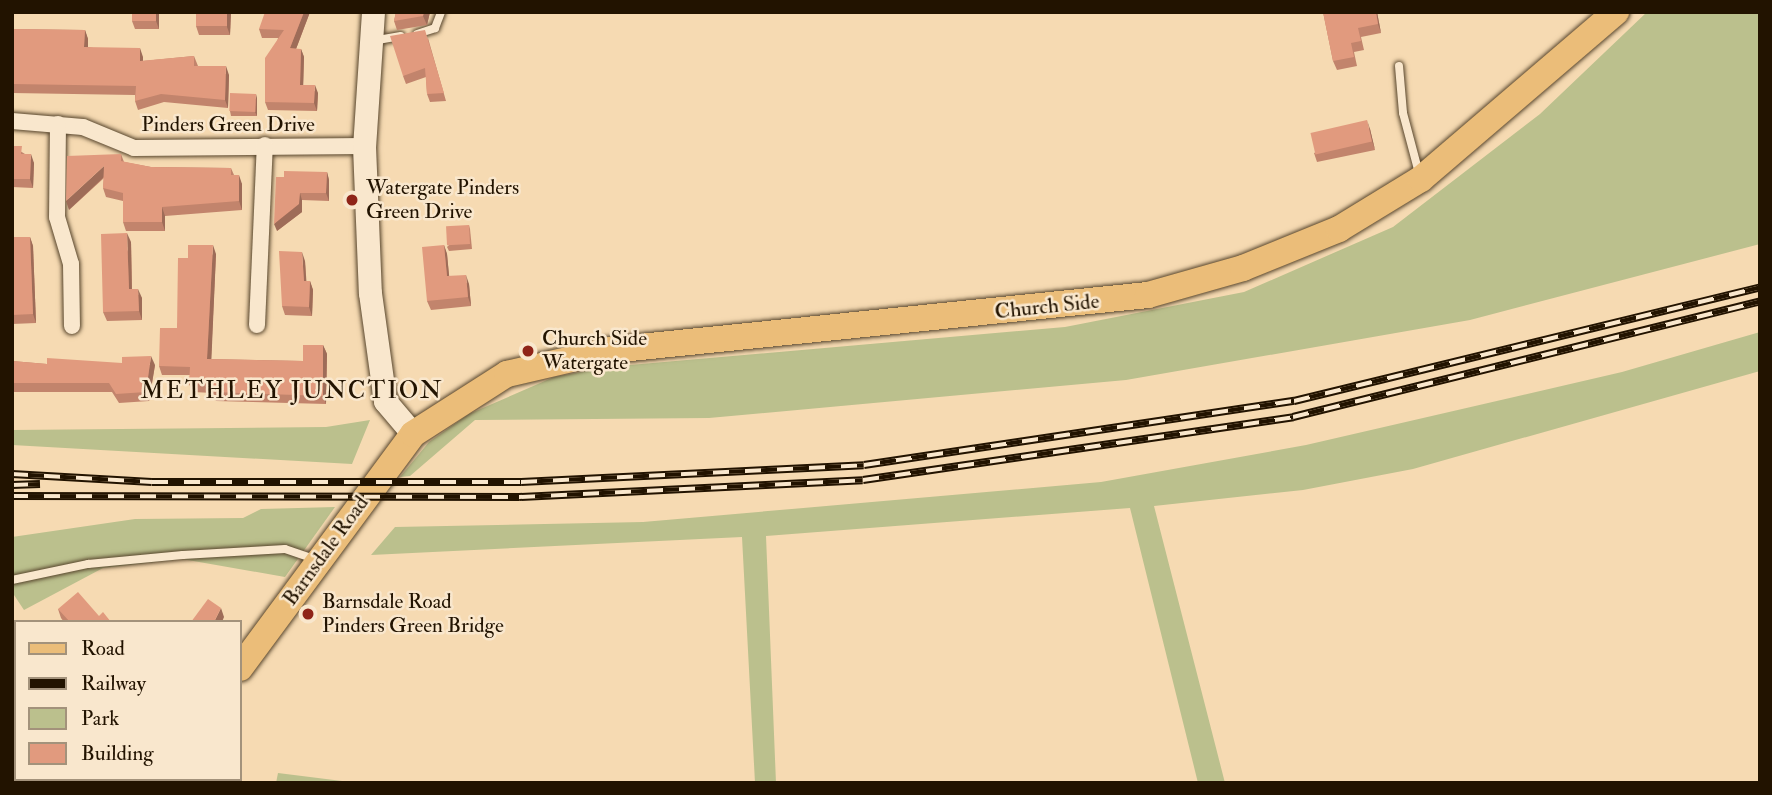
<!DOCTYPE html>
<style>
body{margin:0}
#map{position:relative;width:1772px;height:795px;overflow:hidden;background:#f6dab2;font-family:"IM FELL Double Pica",serif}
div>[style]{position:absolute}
.green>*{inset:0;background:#bbc08d}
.roads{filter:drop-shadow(0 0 2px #57452c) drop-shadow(0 0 2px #57452c)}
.service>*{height:8px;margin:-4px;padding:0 4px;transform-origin:4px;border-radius:4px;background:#f9e7cd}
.minor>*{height:16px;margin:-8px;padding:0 8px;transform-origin:8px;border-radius:8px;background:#f9e7cd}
.secondary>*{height:23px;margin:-11.5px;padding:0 11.5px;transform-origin:11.5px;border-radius:11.5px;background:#f9e7cd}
.primary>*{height:26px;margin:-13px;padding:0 13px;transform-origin:13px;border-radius:13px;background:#ebbd79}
.rail>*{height:8px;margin-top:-4px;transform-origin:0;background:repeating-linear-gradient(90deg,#f9e7cd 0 16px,#221300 0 32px);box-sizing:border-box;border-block:2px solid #221300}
.wall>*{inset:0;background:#c2846c}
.shaded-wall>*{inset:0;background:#9e6c58}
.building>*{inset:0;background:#e19a7e;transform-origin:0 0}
.dots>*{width:19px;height:19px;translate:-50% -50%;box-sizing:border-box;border:4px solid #f9e7cd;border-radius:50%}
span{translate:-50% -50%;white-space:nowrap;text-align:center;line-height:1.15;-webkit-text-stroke:5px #f9e7cd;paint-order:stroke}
.street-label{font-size:21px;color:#221300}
.poi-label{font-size:21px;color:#221300}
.left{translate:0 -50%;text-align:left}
.quarter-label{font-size:24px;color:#221300;letter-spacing:2px}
.frame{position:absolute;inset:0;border:14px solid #221300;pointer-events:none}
.legend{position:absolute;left:14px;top:620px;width:228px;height:161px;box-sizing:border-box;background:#f9e7cd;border:2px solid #a3927b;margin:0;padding:9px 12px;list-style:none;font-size:21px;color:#221300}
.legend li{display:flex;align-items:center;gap:14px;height:35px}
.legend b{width:35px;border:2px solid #a3927b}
</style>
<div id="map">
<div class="green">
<i style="clip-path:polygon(1647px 12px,1760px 12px,1760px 244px,1470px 320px,1126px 380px,709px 418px,475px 420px,410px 476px,400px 477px,429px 442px,469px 414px,554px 377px,607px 367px,1065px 327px,1244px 292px,1393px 227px,1540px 114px)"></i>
<i style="clip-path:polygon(1760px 332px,1760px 371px,1413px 469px,1303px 490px,1154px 506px,1225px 783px,1198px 783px,1130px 508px,766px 536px,776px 783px,755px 783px,742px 537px,371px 555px,395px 527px,643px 522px,1101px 482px,1306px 445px,1622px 372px)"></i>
<i style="clip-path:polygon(370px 420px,352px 464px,12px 445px,12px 430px,326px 427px)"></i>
<i style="clip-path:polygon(335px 507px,285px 577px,182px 559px,103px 568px,24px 610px,12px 592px,12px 537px,135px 519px,243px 518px,261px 509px)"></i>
<i style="clip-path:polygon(278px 773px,358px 783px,276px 783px)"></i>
</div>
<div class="roads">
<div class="service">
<i style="left:417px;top:34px;width:19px;rotate:-18deg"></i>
<i style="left:435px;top:28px;width:17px;rotate:-69deg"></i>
<i style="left:372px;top:41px;width:29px;rotate:-10deg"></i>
<i style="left:1399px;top:66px;width:47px;rotate:85.1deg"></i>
<i style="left:1403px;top:113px;width:62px;rotate:75.1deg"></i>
<i style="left:12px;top:580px;width:78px;rotate:-11.9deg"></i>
<i style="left:88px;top:564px;width:95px;rotate:-5.4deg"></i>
<i style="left:183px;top:555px;width:102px;rotate:-3.4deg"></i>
<i style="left:285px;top:549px;width:31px;rotate:19deg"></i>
</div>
<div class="minor">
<i style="left:12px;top:121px;width:71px;rotate:4.8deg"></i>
<i style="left:83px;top:127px;width:55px;rotate:22.4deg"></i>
<i style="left:134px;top:148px;width:230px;rotate:-0.5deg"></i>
<i style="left:58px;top:124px;width:93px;rotate:90.6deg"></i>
<i style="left:57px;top:217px;width:49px;rotate:73.4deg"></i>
<i style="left:71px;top:264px;width:62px;rotate:89.1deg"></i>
<i style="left:257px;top:325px;width:180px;rotate:-87.5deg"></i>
<i style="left:12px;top:650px;width:5px;rotate:-37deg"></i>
</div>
<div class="secondary">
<i style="left:373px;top:12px;width:134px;rotate:93.8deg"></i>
<i style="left:364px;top:146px;width:147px;rotate:87.7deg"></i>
<i style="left:370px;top:293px;width:109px;rotate:82.1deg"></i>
<i style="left:385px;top:401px;width:43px;rotate:49.7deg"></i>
</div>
<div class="primary">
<i style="left:240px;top:668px;width:291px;rotate:-53.5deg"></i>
<i style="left:413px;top:434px;width:112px;rotate:-32.6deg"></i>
<i style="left:507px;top:374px;width:107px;rotate:-13deg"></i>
<i style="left:611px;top:350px;width:540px;rotate:-5.85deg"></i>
<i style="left:1148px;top:295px;width:99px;rotate:-15.9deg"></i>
<i style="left:1243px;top:268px;width:104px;rotate:-22.1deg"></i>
<i style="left:1339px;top:229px;width:96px;rotate:-31.4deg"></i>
<i style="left:1421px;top:179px;width:257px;rotate:-40.6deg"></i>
<i style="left:155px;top:783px;width:5px;rotate:-53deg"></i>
</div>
</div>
<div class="rail">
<i style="left:12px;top:474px;width:140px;rotate:3.3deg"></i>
<i style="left:152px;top:482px;width:369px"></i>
<i style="left:521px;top:482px;width:343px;rotate:-2.8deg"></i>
<i style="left:864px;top:465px;width:435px;rotate:-8.5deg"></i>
<i style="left:1294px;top:401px;width:480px;rotate:-13.7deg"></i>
<i style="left:12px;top:485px;width:28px;rotate:-2deg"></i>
<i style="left:12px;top:496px;width:507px;rotate:0.11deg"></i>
<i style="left:519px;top:497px;width:344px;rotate:-2.8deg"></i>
<i style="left:863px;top:480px;width:435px;rotate:-8.3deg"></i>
<i style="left:1293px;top:417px;width:481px;rotate:-13.9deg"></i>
</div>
<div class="wall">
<i style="clip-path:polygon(132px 12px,159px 12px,159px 29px,135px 29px,132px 21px)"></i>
<i style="clip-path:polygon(231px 12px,230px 35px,199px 35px,196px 26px)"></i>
<i style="clip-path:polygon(310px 12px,296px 49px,301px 49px,304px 57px,303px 85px,318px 93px,317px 111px,268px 110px,265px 102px,278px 38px,262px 38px,259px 29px)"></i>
<i style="clip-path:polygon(396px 12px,430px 12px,427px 25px,397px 30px,394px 21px)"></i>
<i style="clip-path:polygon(1323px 12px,1377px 12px,1381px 33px,1361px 37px,1364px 50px,1354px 52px,1357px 66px,1337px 70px,1333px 61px)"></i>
<i style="clip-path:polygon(12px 29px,85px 30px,88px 39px,88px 47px,143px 57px,143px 61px,194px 56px,198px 66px,229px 75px,228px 108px,164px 102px,138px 110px,135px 101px,135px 95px,12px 93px)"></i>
<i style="clip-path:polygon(428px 38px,446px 101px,430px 102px,427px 94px,426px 77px,406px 84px,403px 76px)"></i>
<i style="clip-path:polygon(257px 98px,257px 116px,231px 116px,230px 111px)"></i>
<i style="clip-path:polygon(1370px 129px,1375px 150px,1317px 162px,1314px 153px)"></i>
<i style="clip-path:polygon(12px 146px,25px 154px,34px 163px,33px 188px,12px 187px)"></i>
<i style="clip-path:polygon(121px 154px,124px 162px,151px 167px,231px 168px,234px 175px,242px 184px,242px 210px,165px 216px,165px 231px,126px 231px,123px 222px,123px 201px,106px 197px,103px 188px,104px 178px,69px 210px)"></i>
<i style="clip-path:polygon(327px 172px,329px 180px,329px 201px,302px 200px,302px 212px,277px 231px,284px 177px)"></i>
<i style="clip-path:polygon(469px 225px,470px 229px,472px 249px,449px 251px,447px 247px)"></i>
<i style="clip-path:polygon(12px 237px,30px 237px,33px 246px,36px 323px,12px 324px)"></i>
<i style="clip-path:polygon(131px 242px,132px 289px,142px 298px,142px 320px,107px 321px,103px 312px)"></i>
<i style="clip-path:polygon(444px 245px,447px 254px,449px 276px,469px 284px,471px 306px,431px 310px,427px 301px)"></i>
<i style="clip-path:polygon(216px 254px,211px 359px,303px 361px,323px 345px,327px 354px,326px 404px,216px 401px,213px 393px,193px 392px,189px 384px,190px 375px,162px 375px,159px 366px,177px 328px,188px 258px)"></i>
<i style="clip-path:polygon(305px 261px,306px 281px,310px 281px,313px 290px,312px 316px,285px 315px,282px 306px)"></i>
<i style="clip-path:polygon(12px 361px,47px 364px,155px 365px,149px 401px,119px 403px,112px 392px,12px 392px)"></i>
<i style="clip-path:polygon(58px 609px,111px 622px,64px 622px,61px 618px)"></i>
</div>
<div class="shaded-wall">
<i style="clip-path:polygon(156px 12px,159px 12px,159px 29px,156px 21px)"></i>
<i style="clip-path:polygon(227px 12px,231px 12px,230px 35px,227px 27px)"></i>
<i style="clip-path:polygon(304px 12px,310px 12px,293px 57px,290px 48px)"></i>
<i style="clip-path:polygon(424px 12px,430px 12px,427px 25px,423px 16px)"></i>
<i style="clip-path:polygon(1376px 12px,1377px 12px,1381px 33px,1378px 24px)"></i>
<i style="clip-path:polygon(85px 30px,88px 39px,88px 56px,84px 47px)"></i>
<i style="clip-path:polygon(140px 48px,143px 57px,143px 70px,140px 61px)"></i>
<i style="clip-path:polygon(301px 49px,304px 57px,303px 93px,300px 85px)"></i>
<i style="clip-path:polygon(226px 66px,229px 75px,228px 108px,225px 100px)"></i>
<i style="clip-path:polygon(315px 85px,318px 93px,317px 111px,314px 103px)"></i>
<i style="clip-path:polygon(256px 94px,257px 98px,257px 116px,255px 112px)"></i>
<i style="clip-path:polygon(1367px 120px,1370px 129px,1375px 150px,1372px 141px)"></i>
<i style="clip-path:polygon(31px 154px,34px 163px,33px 188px,30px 179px)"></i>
<i style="clip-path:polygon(104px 166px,107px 174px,69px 210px,66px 201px)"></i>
<i style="clip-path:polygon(327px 172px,329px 180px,329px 201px,326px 193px)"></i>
<i style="clip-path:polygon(239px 175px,242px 184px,242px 210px,239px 201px)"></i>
<i style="clip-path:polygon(300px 193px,302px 200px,302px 212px,277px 231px,274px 224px)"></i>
<i style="clip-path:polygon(162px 207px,165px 216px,165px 231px,162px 222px)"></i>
<i style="clip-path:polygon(127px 233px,131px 242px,132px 298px,129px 289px)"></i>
<i style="clip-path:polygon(30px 237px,33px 246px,36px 323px,33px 314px)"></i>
<i style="clip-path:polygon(213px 245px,216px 254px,211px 368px,207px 359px)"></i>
<i style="clip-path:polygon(444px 245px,447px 254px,450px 285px,447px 276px)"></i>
<i style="clip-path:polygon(302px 252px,305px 261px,307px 290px,304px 281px)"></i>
<i style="clip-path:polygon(466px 275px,469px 284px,471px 306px,468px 297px)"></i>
<i style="clip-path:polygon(310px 281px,313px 290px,312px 316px,309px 307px)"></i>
<i style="clip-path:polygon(138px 289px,142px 298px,142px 320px,139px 311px)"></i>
<i style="clip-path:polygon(323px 345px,327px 354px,326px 404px,323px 396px)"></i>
<i style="clip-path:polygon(151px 356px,155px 365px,149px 401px,146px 392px)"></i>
<i style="clip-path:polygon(221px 608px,224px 617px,222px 622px,214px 622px)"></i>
<i style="clip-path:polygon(16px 725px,16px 737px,12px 740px,12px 728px)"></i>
<i style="clip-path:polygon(100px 779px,109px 779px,106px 783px,97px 783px)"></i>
</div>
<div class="building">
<i style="left:132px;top:12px;width:24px;height:9px"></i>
<i style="left:196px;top:12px;width:31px;height:14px"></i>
<i style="clip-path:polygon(265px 12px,304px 12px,290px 48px,301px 49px,300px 85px,315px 85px,314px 103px,265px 102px,265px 58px,284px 30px,259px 29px)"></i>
<i style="clip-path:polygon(396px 12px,424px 12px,423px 16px,394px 21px)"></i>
<i style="clip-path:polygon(1323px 12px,1376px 12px,1378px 24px,1358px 28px,1361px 41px,1351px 43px,1354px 57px,1333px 61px)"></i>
<i style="clip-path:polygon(12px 29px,85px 30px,84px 47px,140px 48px,140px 61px,194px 56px,194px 66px,226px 66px,225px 100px,161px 94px,135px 101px,136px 86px,12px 84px)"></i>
<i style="clip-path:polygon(425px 30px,444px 93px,427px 94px,425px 68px,403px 76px,390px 36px)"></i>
<i style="left:230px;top:93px;width:26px;height:18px;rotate:2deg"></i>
<i style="left:1367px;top:120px;width:22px;height:58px;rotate:77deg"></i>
<i style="clip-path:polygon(12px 146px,22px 146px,21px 154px,31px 154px,30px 179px,12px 179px)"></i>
<i style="clip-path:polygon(121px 154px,121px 161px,151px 167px,231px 168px,231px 175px,239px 175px,239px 201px,162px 207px,162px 222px,123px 222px,123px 193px,103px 188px,104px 166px,66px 201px,67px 156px)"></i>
<i style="clip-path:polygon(284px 171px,327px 172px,326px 193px,300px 193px,299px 204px,274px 224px,276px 177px,284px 177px)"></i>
<i style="left:469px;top:225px;width:19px;height:23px;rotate:87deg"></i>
<i style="clip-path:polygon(127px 233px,129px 289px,138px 289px,139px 311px,103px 312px,101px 234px)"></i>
<i style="clip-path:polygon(12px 237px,30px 237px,33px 314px,12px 315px)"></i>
<i style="clip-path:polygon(188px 245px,213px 245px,207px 359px,303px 361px,303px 345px,323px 345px,323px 396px,213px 392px,213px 384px,189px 384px,190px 367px,159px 366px,160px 328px,177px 328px,178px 258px,188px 258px)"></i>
<i style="clip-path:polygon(444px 245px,447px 276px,466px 275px,468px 297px,427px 301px,422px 247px)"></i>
<i style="clip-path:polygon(279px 251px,302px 252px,304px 281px,310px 281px,309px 307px,282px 306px)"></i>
<i style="clip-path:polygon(151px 356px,146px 392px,116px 394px,109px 383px,12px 383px,12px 361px,47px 364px,47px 358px,122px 363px,122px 357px)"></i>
<i style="clip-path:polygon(78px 592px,99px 616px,103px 612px,111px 622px,70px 622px,58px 609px)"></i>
<i style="clip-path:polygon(208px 599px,221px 608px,214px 622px,191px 622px)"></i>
<i style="clip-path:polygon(16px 687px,16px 725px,12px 728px,12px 690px)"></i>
<i style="clip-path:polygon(43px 779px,57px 779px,64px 782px,42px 783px)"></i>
<i style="clip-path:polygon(81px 779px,100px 779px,97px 783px,86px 783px)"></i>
</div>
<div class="dots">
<i style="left:352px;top:200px;background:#8f2418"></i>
<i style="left:528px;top:351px;background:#8f2418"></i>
<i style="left:308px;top:614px;background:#8f2418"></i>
</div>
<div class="street-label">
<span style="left:228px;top:125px">Pinders Green Drive</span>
<span style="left:1047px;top:307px;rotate:-6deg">Church Side</span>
<span style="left:326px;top:551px;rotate:-54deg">Barnsdale Road</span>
</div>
<div class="poi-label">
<span class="left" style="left:366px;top:200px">Watergate Pinders<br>Green Drive</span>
<span class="left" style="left:542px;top:351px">Church Side<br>Watergate</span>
<span class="left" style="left:322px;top:614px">Barnsdale Road<br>Pinders Green Bridge</span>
</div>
<div class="quarter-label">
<span style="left:292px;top:391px">METHLEY JUNCTION</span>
</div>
<div class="frame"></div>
<ul class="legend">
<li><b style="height:9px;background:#ebbd79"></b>Road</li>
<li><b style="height:9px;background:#221300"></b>Railway</li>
<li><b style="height:19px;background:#bbc08d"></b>Park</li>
<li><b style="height:19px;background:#e19a7e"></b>Building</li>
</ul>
</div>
